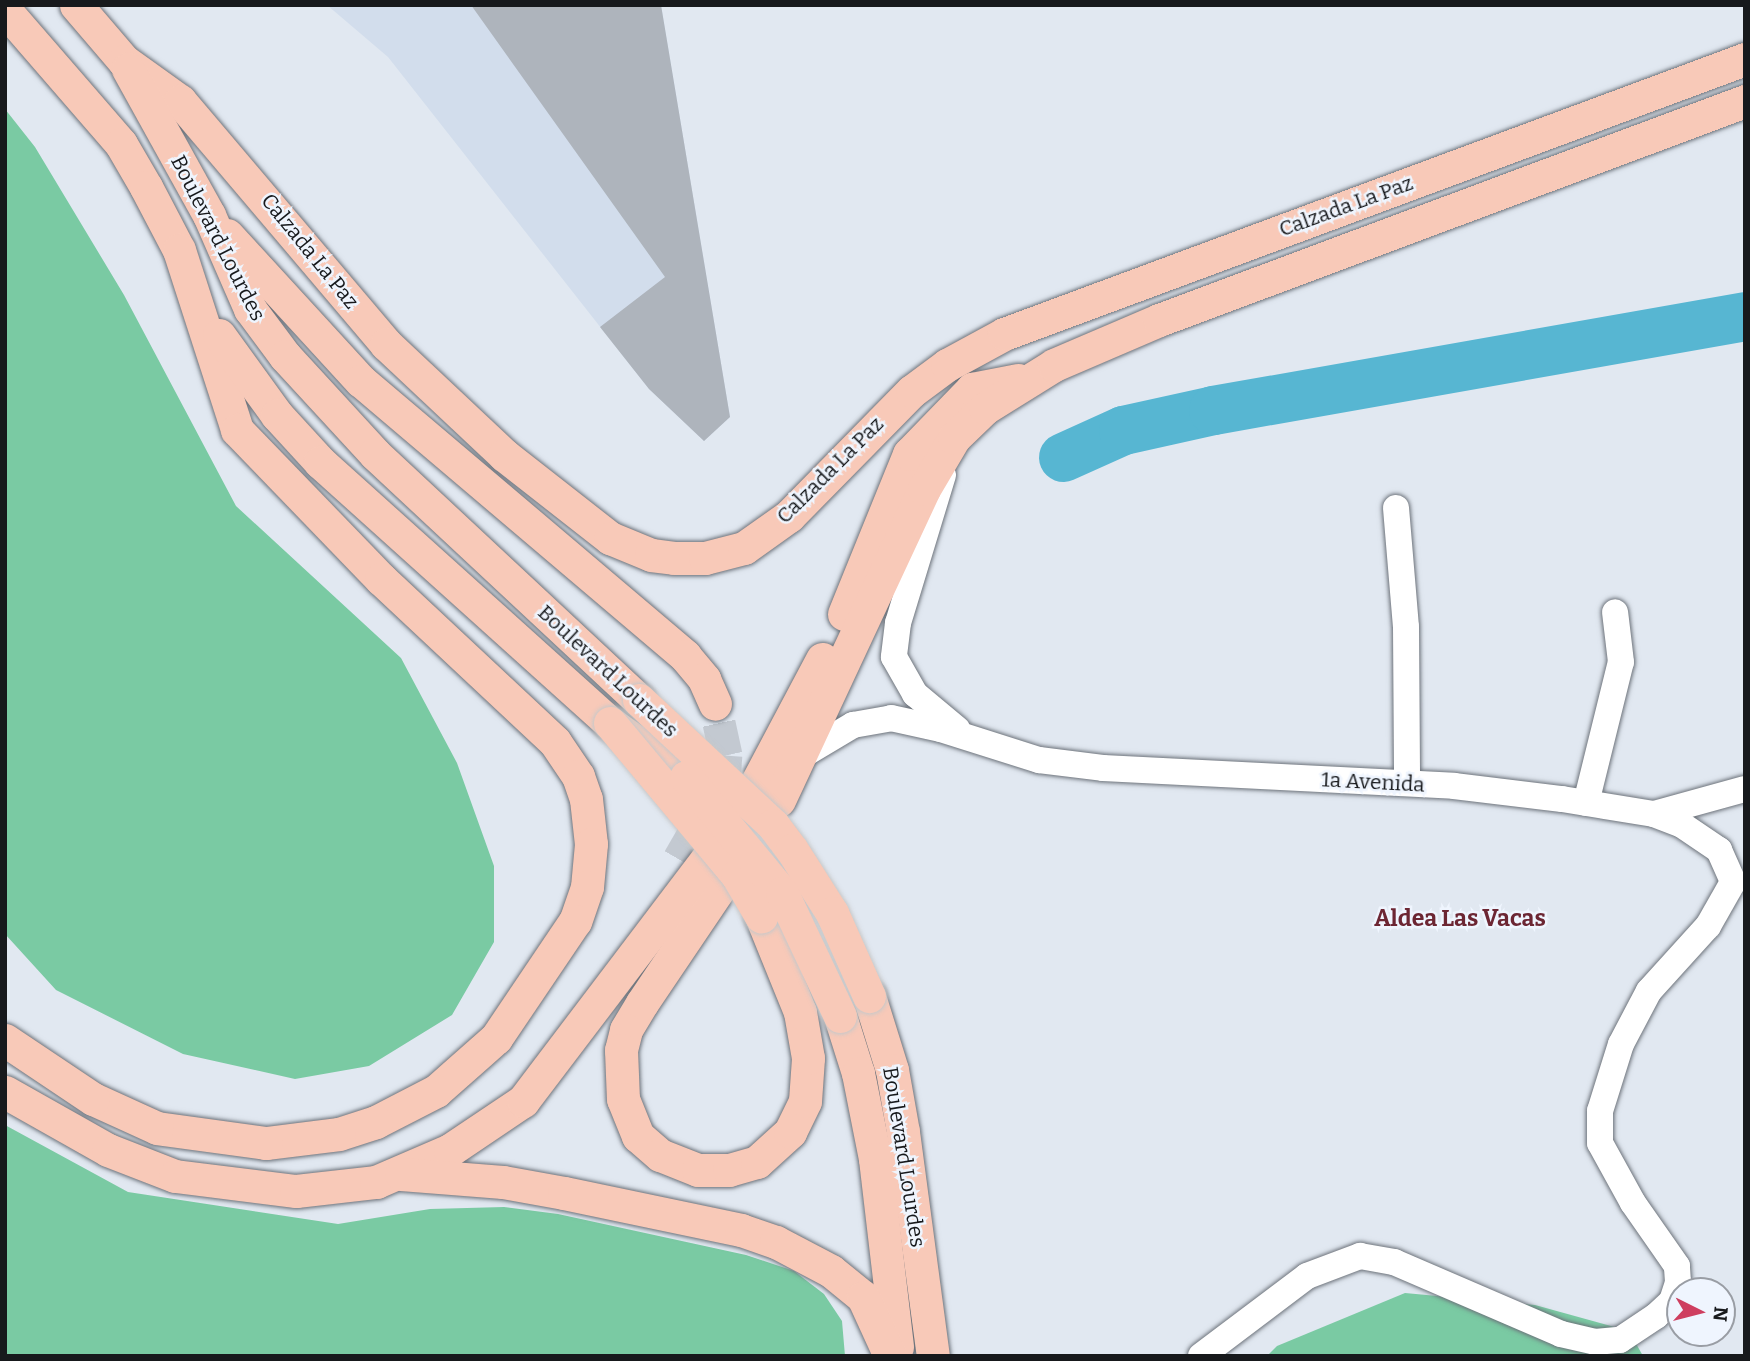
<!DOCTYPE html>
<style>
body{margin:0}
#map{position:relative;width:1750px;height:1361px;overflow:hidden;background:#e1e8f1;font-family:Bitter,serif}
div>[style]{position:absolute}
.built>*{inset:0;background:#d2ddec}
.forest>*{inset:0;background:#7acaa3}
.river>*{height:49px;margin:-24.5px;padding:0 24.5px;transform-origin:24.5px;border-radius:24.5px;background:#57b6d2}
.building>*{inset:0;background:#aeb4bc}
.major-tunnel>*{height:33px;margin-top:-16.5px;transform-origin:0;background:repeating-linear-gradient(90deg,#c3c9d1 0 33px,transparent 0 50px)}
.roads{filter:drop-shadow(0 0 2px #6d737b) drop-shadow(0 0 2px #6d737b)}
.minor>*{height:26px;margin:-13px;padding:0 13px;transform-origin:13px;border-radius:13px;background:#fff}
.major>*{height:33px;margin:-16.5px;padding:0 16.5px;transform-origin:16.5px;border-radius:16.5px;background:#f8c9b8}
.bridges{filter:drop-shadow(0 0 2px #c7c8c9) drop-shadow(0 0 2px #c7c8c9)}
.major-bridge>*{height:33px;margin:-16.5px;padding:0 16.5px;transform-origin:16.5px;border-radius:16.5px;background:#f8c9b8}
span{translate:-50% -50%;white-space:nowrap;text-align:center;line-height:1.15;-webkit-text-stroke:5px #eff5fe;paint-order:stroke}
.street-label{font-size:21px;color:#17191c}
.neighbourhood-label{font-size:23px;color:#6c2633;font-weight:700}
.frame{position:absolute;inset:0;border:7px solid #17191c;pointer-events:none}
.north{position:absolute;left:1666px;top:1277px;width:70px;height:70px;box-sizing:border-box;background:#eff5fe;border:2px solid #999da4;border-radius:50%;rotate:96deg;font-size:19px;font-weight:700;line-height:28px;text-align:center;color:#17191c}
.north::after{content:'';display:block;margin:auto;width:24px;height:32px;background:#ce3e5f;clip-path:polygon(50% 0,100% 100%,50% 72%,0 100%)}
</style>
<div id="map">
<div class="built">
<i style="clip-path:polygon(327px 5px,661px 5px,730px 417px,704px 441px,649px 389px,388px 57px)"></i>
</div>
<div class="forest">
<i style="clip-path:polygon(5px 109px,35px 147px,124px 295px,236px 506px,401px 658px,457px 763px,494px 866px,494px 942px,452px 1015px,369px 1066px,295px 1079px,183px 1054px,56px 990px,5px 934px)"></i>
<i style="clip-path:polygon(5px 1125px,128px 1192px,338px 1224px,430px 1209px,504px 1207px,558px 1214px,746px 1255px,794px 1271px,824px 1294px,842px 1321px,845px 1356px,5px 1356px)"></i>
<i style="clip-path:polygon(1405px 1293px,1535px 1305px,1629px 1331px,1643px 1356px,1267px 1356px,1277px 1346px)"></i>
</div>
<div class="river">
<i style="left:1063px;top:457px;width:66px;rotate:-24.2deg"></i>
<i style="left:1123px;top:430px;width:92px;rotate:-12.5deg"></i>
<i style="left:1213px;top:410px;width:540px;rotate:-10.02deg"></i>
</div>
<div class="building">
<i style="clip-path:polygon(471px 5px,661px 5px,730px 417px,704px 441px,649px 389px,600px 327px,665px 277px)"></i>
</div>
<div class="major-tunnel">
<i style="left:679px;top:859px;width:90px;rotate:-60deg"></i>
<i style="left:724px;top:781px;width:26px;rotate:-86deg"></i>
<i style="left:726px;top:755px;width:52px;rotate:-102.2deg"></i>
</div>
<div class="roads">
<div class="minor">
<i style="left:943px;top:475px;width:155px;rotate:106.9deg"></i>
<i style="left:898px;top:623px;width:34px;rotate:97deg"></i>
<i style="left:894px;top:657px;width:43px;rotate:60.4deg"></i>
<i style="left:915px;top:694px;width:55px;rotate:39.8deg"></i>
<i style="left:1396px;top:508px;width:119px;rotate:85.2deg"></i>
<i style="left:1406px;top:627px;width:156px;rotate:89.6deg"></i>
<i style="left:801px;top:756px;width:61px;rotate:-30.8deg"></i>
<i style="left:853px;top:725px;width:39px;rotate:-10deg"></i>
<i style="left:891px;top:718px;width:51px;rotate:12.4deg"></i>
<i style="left:941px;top:729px;width:103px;rotate:17.6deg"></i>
<i style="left:1039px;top:760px;width:64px;rotate:7.1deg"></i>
<i style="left:1103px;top:768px;width:351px;rotate:2.9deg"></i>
<i style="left:1454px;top:786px;width:109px;rotate:6.9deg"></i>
<i style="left:1562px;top:799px;width:93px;rotate:9.3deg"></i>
<i style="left:1654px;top:814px;width:30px;rotate:21deg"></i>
<i style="left:1682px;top:825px;width:45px;rotate:34deg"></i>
<i style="left:1719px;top:850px;width:35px;rotate:66deg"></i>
<i style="left:1586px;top:803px;width:145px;rotate:-76.1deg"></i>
<i style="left:1621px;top:662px;width:50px;rotate:-96.8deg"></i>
<i style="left:1654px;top:814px;width:94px;rotate:-15.4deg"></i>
<i style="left:1201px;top:1356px;width:133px;rotate:-37deg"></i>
<i style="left:1307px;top:1276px;width:57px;rotate:-20.7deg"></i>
<i style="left:1360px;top:1256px;width:35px;rotate:10deg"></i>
<i style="left:1394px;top:1262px;width:182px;rotate:23.3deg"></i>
<i style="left:1561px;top:1334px;width:35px;rotate:13deg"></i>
<i style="left:1595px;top:1342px;width:25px;rotate:-5deg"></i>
<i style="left:1620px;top:1340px;width:43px;rotate:-33.7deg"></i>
<i style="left:1656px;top:1316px;width:22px;rotate:-43deg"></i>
<i style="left:1672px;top:1301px;width:20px;rotate:-72deg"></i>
<i style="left:1678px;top:1282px;width:16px;rotate:-94deg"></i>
<i style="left:1677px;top:1266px;width:77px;rotate:-124.9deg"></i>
<i style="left:1633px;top:1203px;width:68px;rotate:-118.8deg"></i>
<i style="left:1600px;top:1143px;width:32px;rotate:-90deg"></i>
<i style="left:1600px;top:1111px;width:70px;rotate:-72.6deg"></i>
<i style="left:1621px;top:1044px;width:60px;rotate:-62.2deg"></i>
<i style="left:1649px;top:991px;width:88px;rotate:-47.8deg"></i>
<i style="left:1708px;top:926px;width:51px;rotate:-60.4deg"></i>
</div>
<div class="major">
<i style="left:76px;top:5px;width:74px;rotate:49.4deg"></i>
<i style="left:124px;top:61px;width:69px;rotate:35.5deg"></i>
<i style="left:180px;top:101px;width:319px;rotate:49.7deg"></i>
<i style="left:386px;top:344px;width:162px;rotate:43.2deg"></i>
<i style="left:504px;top:455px;width:135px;rotate:38.1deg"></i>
<i style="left:610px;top:538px;width:44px;rotate:22.5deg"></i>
<i style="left:651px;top:555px;width:23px;rotate:7deg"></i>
<i style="left:674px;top:558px;width:31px"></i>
<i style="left:705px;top:558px;width:40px;rotate:-14.4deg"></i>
<i style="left:744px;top:548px;width:55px;rotate:-35.4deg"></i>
<i style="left:789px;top:516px;width:175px;rotate:-45.5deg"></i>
<i style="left:912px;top:391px;width:44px;rotate:-36.6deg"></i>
<i style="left:947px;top:365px;width:65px;rotate:-28.5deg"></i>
<i style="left:1004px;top:334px;width:790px;rotate:-20.36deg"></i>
<i style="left:5px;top:10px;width:177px;rotate:49.1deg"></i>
<i style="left:121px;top:144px;width:50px;rotate:59.8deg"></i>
<i style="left:146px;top:187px;width:71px;rotate:62.4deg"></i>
<i style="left:179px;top:250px;width:189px;rotate:72.1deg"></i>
<i style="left:237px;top:430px;width:207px;rotate:46deg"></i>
<i style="left:381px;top:579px;width:238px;rotate:43.1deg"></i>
<i style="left:555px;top:742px;width:41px;rotate:55.9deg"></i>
<i style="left:578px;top:776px;width:24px;rotate:71deg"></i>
<i style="left:586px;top:799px;width:45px;rotate:83.7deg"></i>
<i style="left:591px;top:844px;width:43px;rotate:95.3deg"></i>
<i style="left:587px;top:887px;width:36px;rotate:109deg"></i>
<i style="left:575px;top:921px;width:141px;rotate:124deg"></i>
<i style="left:496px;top:1038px;width:80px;rotate:138.5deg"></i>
<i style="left:436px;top:1091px;width:68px;rotate:152.7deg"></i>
<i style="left:376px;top:1122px;width:39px;rotate:162deg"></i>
<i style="left:339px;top:1134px;width:74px;rotate:173deg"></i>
<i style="left:266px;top:1143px;width:110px;rotate:-172.2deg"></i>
<i style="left:157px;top:1128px;width:70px;rotate:-155.6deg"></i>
<i style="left:93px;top:1099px;width:106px;rotate:-146.2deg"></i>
<i style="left:128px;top:69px;width:167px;rotate:61deg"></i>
<i style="left:209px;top:215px;width:103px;rotate:66.4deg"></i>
<i style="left:250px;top:309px;width:59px;rotate:53.3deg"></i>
<i style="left:285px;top:356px;width:133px;rotate:47.4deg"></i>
<i style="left:375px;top:454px;width:361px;rotate:43deg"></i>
<i style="left:227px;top:235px;width:198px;rotate:47.5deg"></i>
<i style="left:361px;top:381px;width:425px;rotate:40.3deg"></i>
<i style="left:685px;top:656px;width:30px;rotate:50deg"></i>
<i style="left:704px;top:679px;width:27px;rotate:66deg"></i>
<i style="left:219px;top:335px;width:99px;rotate:54.1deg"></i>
<i style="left:277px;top:415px;width:64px;rotate:47.5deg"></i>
<i style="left:320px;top:462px;width:390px;rotate:42deg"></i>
<i style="left:610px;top:723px;width:93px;rotate:35.4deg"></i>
<i style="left:844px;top:614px;width:173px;rotate:-67.9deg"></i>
<i style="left:909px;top:454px;width:91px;rotate:-45.9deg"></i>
<i style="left:972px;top:389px;width:47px;rotate:-11.1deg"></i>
<i style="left:758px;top:780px;width:137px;rotate:-62.1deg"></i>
<i style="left:779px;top:800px;width:343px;rotate:-65deg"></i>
<i style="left:924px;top:489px;width:59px;rotate:-59.5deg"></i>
<i style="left:954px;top:438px;width:43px;rotate:-44.1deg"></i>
<i style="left:985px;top:408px;width:81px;rotate:-31.9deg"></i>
<i style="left:1054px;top:365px;width:114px;rotate:-23.2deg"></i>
<i style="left:1159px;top:320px;width:626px;rotate:-20.49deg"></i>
<i style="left:727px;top:877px;width:152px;rotate:124deg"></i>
<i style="left:642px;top:1003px;width:31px;rotate:121deg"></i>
<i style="left:626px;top:1030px;width:21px;rotate:104deg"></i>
<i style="left:621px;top:1050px;width:49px;rotate:87.7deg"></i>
<i style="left:623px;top:1099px;width:40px;rotate:68deg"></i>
<i style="left:638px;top:1136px;width:29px;rotate:41deg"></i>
<i style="left:660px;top:1155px;width:41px;rotate:21.5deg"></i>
<i style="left:698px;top:1170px;width:31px"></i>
<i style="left:729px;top:1170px;width:29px;rotate:-16deg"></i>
<i style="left:757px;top:1162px;width:45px;rotate:-42.3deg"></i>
<i style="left:790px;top:1132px;width:34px;rotate:-64deg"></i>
<i style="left:805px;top:1101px;width:43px;rotate:-86deg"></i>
<i style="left:808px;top:1058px;width:47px;rotate:-99.9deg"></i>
<i style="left:800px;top:1012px;width:104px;rotate:-112.1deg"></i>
<i style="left:869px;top:996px;width:77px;rotate:72.7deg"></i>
<i style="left:892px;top:1070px;width:63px;rotate:79.9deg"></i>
<i style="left:903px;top:1132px;width:226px;rotate:82.4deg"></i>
<i style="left:840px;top:1016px;width:60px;rotate:72.5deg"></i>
<i style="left:858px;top:1073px;width:88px;rotate:78.8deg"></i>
<i style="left:875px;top:1159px;width:189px;rotate:83.3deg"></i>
<i style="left:5px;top:1092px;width:118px;rotate:29.4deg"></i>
<i style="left:108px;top:1150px;width:72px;rotate:21.2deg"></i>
<i style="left:175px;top:1176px;width:122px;rotate:7.1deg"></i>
<i style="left:296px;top:1191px;width:81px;rotate:-6.4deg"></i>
<i style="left:376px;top:1182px;width:81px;rotate:-23.4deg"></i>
<i style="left:450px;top:1150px;width:88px;rotate:-33.9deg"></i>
<i style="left:523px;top:1101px;width:303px;rotate:-52.8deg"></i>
<i style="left:401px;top:1174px;width:102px;rotate:4.5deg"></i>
<i style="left:503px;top:1182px;width:62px;rotate:10.2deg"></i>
<i style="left:564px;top:1193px;width:181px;rotate:11.8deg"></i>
<i style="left:741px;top:1230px;width:37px;rotate:19deg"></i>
<i style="left:776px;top:1242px;width:62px;rotate:27.8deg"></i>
<i style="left:831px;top:1271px;width:41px;rotate:39.1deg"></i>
<i style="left:863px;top:1297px;width:65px;rotate:65.4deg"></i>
</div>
</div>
<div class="bridges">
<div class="major-bridge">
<i style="left:639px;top:700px;width:183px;rotate:43deg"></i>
<i style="left:773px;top:825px;width:31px;rotate:53deg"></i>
<i style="left:792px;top:850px;width:75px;rotate:57.6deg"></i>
<i style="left:832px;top:913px;width:91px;rotate:66deg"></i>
<i style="left:610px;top:723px;width:198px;rotate:50.1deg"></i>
<i style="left:737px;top:875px;width:48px;rotate:59.7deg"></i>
<i style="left:686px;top:777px;width:151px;rotate:50.4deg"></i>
<i style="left:782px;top:893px;width:136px;rotate:64.8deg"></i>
</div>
</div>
<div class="street-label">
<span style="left:1346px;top:206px;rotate:-20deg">Calzada La Paz</span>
<span style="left:218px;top:238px;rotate:63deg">Boulevard Lourdes</span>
<span style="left:310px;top:251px;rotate:51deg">Calzada La Paz</span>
<span style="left:830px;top:470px;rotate:-45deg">Calzada La Paz</span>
<span style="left:608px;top:671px;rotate:43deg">Boulevard Lourdes</span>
<span style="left:1373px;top:782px;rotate:3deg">1a Avenida</span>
<span style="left:904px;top:1157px;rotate:81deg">Boulevard Lourdes</span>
</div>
<div class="neighbourhood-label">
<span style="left:1460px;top:918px">Aldea Las Vacas</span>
</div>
<div class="frame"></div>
<div class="north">N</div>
</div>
